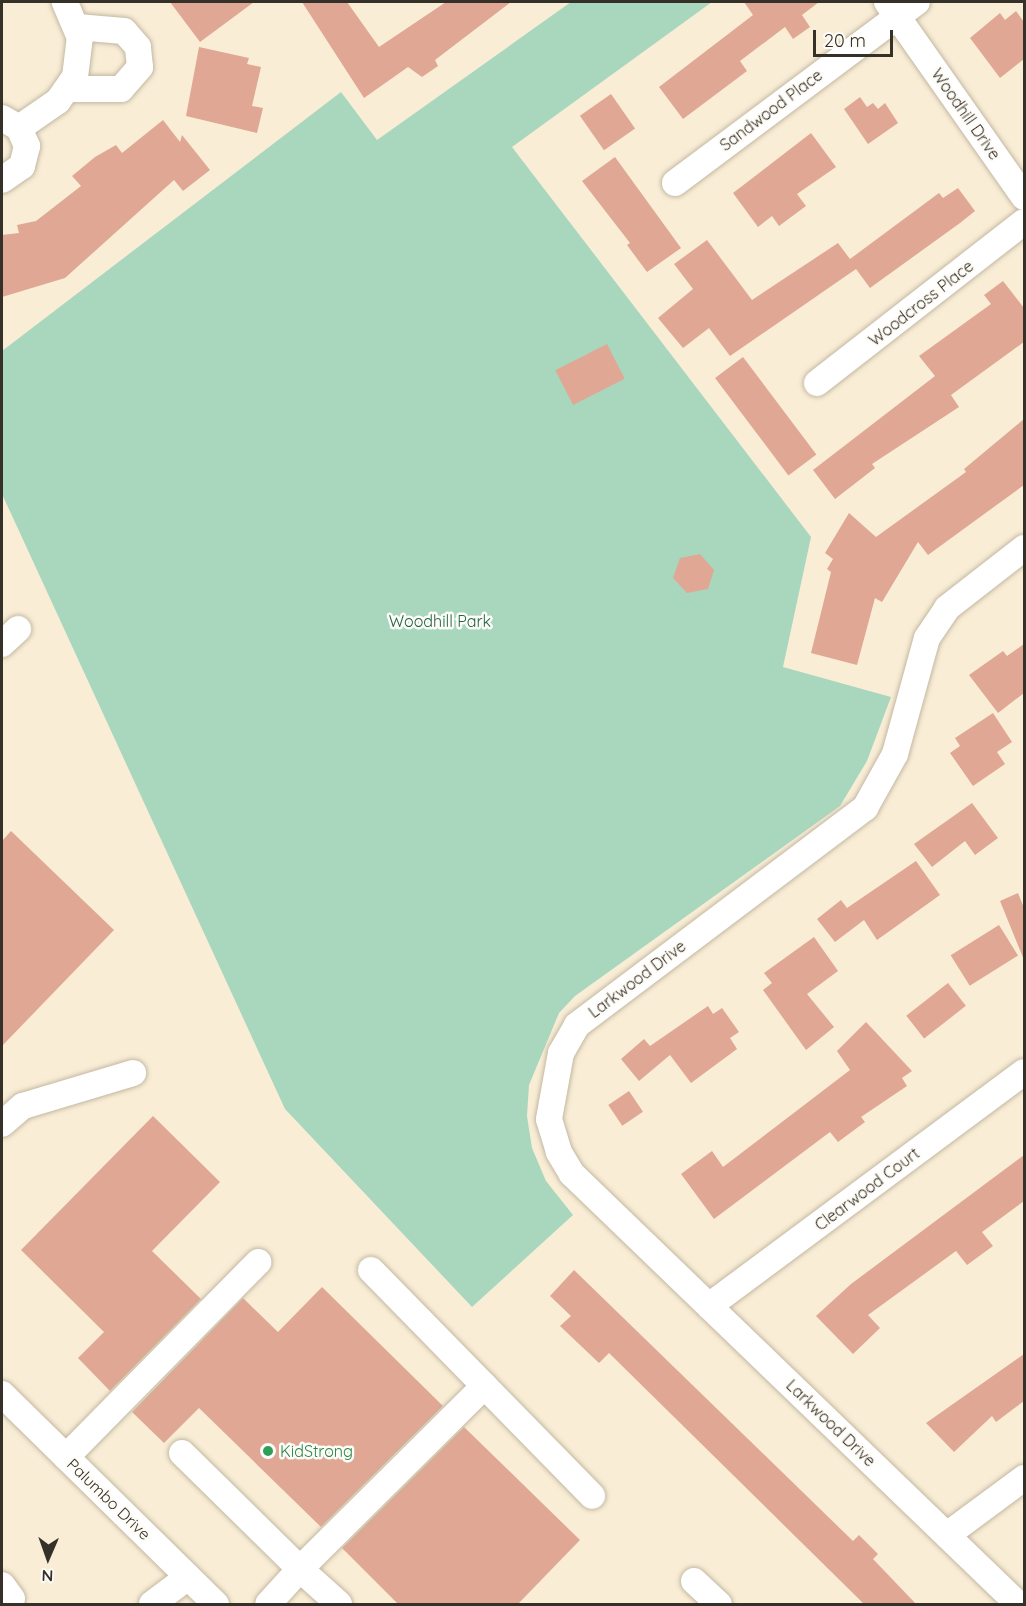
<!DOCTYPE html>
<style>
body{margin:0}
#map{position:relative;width:1026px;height:1606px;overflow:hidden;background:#f9edd6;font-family:Quicksand,sans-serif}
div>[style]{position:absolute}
.green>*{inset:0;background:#a9d7be}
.building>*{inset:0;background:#e0a794;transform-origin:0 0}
.roads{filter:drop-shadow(0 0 2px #c3b8a2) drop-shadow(0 0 2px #c3b8a2)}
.minor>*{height:26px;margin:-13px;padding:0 13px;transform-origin:13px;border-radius:13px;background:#fff}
.dots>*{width:16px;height:16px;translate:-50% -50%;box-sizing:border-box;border:3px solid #fefcf7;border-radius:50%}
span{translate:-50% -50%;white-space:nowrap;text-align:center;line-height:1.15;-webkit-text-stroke:5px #fefcf7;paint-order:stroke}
.street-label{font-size:16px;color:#363128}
.park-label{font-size:16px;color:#216346}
.leisure-label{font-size:16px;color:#27864d}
.left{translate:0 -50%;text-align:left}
.frame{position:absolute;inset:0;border:3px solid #363128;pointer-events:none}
.north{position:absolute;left:18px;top:1528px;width:60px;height:60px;-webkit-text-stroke:4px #fefcf7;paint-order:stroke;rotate:182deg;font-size:16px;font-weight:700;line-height:24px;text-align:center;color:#363128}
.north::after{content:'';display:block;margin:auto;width:21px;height:27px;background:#363128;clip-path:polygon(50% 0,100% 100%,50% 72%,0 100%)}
.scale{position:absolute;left:813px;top:30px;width:80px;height:27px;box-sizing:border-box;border:3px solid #363128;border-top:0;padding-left:8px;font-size:18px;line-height:21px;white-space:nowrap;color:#363128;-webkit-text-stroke:4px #fefcf7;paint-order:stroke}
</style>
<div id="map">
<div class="green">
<i style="clip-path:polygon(571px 2px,712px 2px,512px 147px,811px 537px,783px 667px,891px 697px,867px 761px,840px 806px,575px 996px,559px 1013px,529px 1085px,527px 1116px,532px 1148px,546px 1181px,573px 1215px,472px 1307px,285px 1109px,2px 494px,2px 351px,341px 92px,377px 140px)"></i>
</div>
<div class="building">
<i style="clip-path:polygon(170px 2px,254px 2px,200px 42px)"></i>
<i style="clip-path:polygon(302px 2px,347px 2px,379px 47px,446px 2px,511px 2px,435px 60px,438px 66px,422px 77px,408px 67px,364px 98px)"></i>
<i style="clip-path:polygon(744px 2px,819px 2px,802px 15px,810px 27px,793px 39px,785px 27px,740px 61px,747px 71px,683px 119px,659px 87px,753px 15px)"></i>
<i style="clip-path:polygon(1016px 11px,1024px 22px,1024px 59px,1000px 78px,970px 38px,1000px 13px,1005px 20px)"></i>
<i style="clip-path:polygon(199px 47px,249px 58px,247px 64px,261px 67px,252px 106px,263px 108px,257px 133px,186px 116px)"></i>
<i style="left:611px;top:94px;width:42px;height:38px;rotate:55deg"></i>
<i style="clip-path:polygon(860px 97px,867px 107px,873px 103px,878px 109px,885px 103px,898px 123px,868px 144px,844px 109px)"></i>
<i style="clip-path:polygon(163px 120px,180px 142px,182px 135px,210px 170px,183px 191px,174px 180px,65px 278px,2px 297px,2px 235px,19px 233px,17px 225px,36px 221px,81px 186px,72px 176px,95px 157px,116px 145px,122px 153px)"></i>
<i style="clip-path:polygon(811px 133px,836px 167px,797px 194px,806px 206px,779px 226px,772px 216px,758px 227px,733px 193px)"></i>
<i style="clip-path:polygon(615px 157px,681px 248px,647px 272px,627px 245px,630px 243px,582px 181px)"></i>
<i style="clip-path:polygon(958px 188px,975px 211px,960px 223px,870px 288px,856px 269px,730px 356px,709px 328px,683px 348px,658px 318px,693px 289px,674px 264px,707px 240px,752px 300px,838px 243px,850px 259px,939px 193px,943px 198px)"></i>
<i style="clip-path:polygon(1003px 281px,1024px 308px,1024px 342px,951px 395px,959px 407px,872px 464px,875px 468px,835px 499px,813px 470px,935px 376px,919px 356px,991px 304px,984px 295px)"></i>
<i style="left:607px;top:344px;width:39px;height:58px;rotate:63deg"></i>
<i style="left:743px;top:357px;width:122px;height:35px;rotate:53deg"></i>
<i style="clip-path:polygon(1024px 419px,1024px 485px,928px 555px,918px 542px,882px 602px,875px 598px,857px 665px,811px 653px,831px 572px,827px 569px,833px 559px,825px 553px,849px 513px,876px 537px,966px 472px,964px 469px)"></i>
<i style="clip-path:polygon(700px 554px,714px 570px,708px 589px,687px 593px,673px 578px,680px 558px)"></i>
<i style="clip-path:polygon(1024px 644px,1024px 693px,998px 713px,969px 675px,1003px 651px,1007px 656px)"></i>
<i style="clip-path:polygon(993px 713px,1012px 742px,997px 752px,1005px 764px,973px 786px,950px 753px,960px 746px,955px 738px)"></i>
<i style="clip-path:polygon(972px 803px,998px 838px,975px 855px,965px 841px,932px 867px,914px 844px)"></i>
<i style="clip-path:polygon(11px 831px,114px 930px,2px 1046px,2px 841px)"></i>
<i style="clip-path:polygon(916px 861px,940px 895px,877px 940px,864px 920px,835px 942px,817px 919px,841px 900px,847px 908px)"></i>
<i style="clip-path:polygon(1018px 893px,1024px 908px,1024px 960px,1000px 901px)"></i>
<i style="left:999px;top:925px;width:36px;height:57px;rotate:58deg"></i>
<i style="clip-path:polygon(814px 937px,838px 971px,807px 994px,834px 1027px,806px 1050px,763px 990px,772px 983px,764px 973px)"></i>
<i style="left:948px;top:983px;width:29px;height:53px;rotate:52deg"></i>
<i style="clip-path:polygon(708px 1006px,713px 1014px,722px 1008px,739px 1032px,730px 1038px,737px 1049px,691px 1083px,670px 1055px,639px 1081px,621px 1059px,644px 1039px,650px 1046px)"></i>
<i style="clip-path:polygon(866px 1022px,912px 1071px,902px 1078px,907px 1086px,861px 1117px,865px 1122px,838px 1142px,830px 1132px,714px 1219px,681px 1174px,712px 1151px,723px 1167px,850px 1070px,837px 1051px)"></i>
<i style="left:629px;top:1091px;width:25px;height:25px;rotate:56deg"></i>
<i style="clip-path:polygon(153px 1116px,220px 1182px,152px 1251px,201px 1299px,110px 1391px,78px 1358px,104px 1332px,21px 1250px)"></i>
<i style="clip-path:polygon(1024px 1155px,1024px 1201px,982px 1232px,993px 1246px,967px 1265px,956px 1251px,868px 1315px,880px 1328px,853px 1354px,816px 1316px,851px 1284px)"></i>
<i style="clip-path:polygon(574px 1270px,853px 1541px,859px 1535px,878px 1554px,873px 1559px,917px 1605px,865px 1605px,609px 1353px,599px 1363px,560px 1326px,571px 1316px,550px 1296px)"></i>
<i style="clip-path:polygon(322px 1287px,443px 1406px,321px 1527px,199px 1408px,164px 1443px,132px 1412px,243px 1298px,278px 1332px)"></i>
<i style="clip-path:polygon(1024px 1354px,1024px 1401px,996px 1422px,992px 1416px,954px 1452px,926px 1423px)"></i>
<i style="clip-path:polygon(464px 1427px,580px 1540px,517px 1605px,399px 1605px,342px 1548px)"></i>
</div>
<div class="roads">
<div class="minor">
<i style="left:887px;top:2px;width:238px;rotate:54.9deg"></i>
<i style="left:69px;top:89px;width:52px"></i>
<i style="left:121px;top:89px;width:29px;rotate:-49deg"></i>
<i style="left:140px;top:67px;width:20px;rotate:-96deg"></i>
<i style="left:138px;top:47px;width:21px;rotate:-131deg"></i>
<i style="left:124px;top:31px;width:47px;rotate:-175.1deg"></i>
<i style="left:2px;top:118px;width:20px;rotate:30deg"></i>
<i style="left:19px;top:128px;width:20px;rotate:66deg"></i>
<i style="left:27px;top:146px;width:21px;rotate:104deg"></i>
<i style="left:22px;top:166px;width:24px;rotate:145deg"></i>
<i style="left:19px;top:128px;width:47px;rotate:-34.7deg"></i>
<i style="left:58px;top:101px;width:29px;rotate:-55deg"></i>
<i style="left:75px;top:77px;width:39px;rotate:-83deg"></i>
<i style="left:80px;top:38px;width:39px;rotate:-113deg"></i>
<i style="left:675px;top:183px;width:302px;rotate:-36.8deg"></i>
<i style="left:817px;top:383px;width:262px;rotate:-37.9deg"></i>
<i style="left:2px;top:644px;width:22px;rotate:-43deg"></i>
<i style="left:2px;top:1124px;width:28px;rotate:-41deg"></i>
<i style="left:23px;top:1106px;width:115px;rotate:-16.7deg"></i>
<i style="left:371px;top:1270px;width:316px;rotate:45.6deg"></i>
<i style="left:709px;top:1306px;width:392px;rotate:-36.6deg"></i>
<i style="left:2px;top:1394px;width:300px;rotate:44.5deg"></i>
<i style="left:182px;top:1453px;width:165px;rotate:44.5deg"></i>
<i style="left:300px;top:1569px;width:47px;rotate:132.4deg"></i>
<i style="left:66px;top:1457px;width:274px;rotate:-45.4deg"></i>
<i style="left:947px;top:1535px;width:96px;rotate:-36.5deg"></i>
<i style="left:694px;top:1581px;width:34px;rotate:43deg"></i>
<i style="left:2px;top:1585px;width:17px;rotate:54deg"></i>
<i style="left:152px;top:1604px;width:45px;rotate:-36.9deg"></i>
<i style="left:339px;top:1604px;width:52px;rotate:-138.1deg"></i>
<i style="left:300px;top:1569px;width:260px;rotate:-44.8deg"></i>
<i style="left:1018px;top:1604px;width:620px;rotate:-136.05deg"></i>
<i style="left:572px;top:1174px;width:26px;rotate:-121deg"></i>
<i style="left:559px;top:1152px;width:34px;rotate:-107deg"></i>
<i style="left:549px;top:1119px;width:67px;rotate:-79.7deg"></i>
<i style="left:561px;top:1053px;width:32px;rotate:-60deg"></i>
<i style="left:577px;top:1025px;width:361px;rotate:-37deg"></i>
<i style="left:865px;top:808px;width:62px;rotate:-60.9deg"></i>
<i style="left:895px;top:754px;width:120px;rotate:-74.6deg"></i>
<i style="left:927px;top:638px;width:36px;rotate:-56deg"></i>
<i style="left:947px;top:608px;width:98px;rotate:-37.9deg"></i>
</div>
</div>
<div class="dots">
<i style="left:268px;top:1451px;background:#2e9e5b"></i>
</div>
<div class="street-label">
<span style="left:771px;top:110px;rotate:-37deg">Sandwood Place</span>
<span style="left:966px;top:114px;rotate:55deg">Woodhill Drive</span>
<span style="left:921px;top:303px;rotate:-38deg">Woodcross Place</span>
<span style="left:637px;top:979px;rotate:-37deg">Larkwood Drive</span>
<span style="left:867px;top:1189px;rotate:-37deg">Clearwood Court</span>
<span style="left:831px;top:1423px;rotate:44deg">Larkwood Drive</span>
<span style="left:109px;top:1499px;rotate:44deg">Palumbo Drive</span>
</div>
<div class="park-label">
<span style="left:440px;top:621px">Woodhill Park</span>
</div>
<div class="leisure-label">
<span class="left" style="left:280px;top:1451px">KidStrong</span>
</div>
<div class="frame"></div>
<div class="north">N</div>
<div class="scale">20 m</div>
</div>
